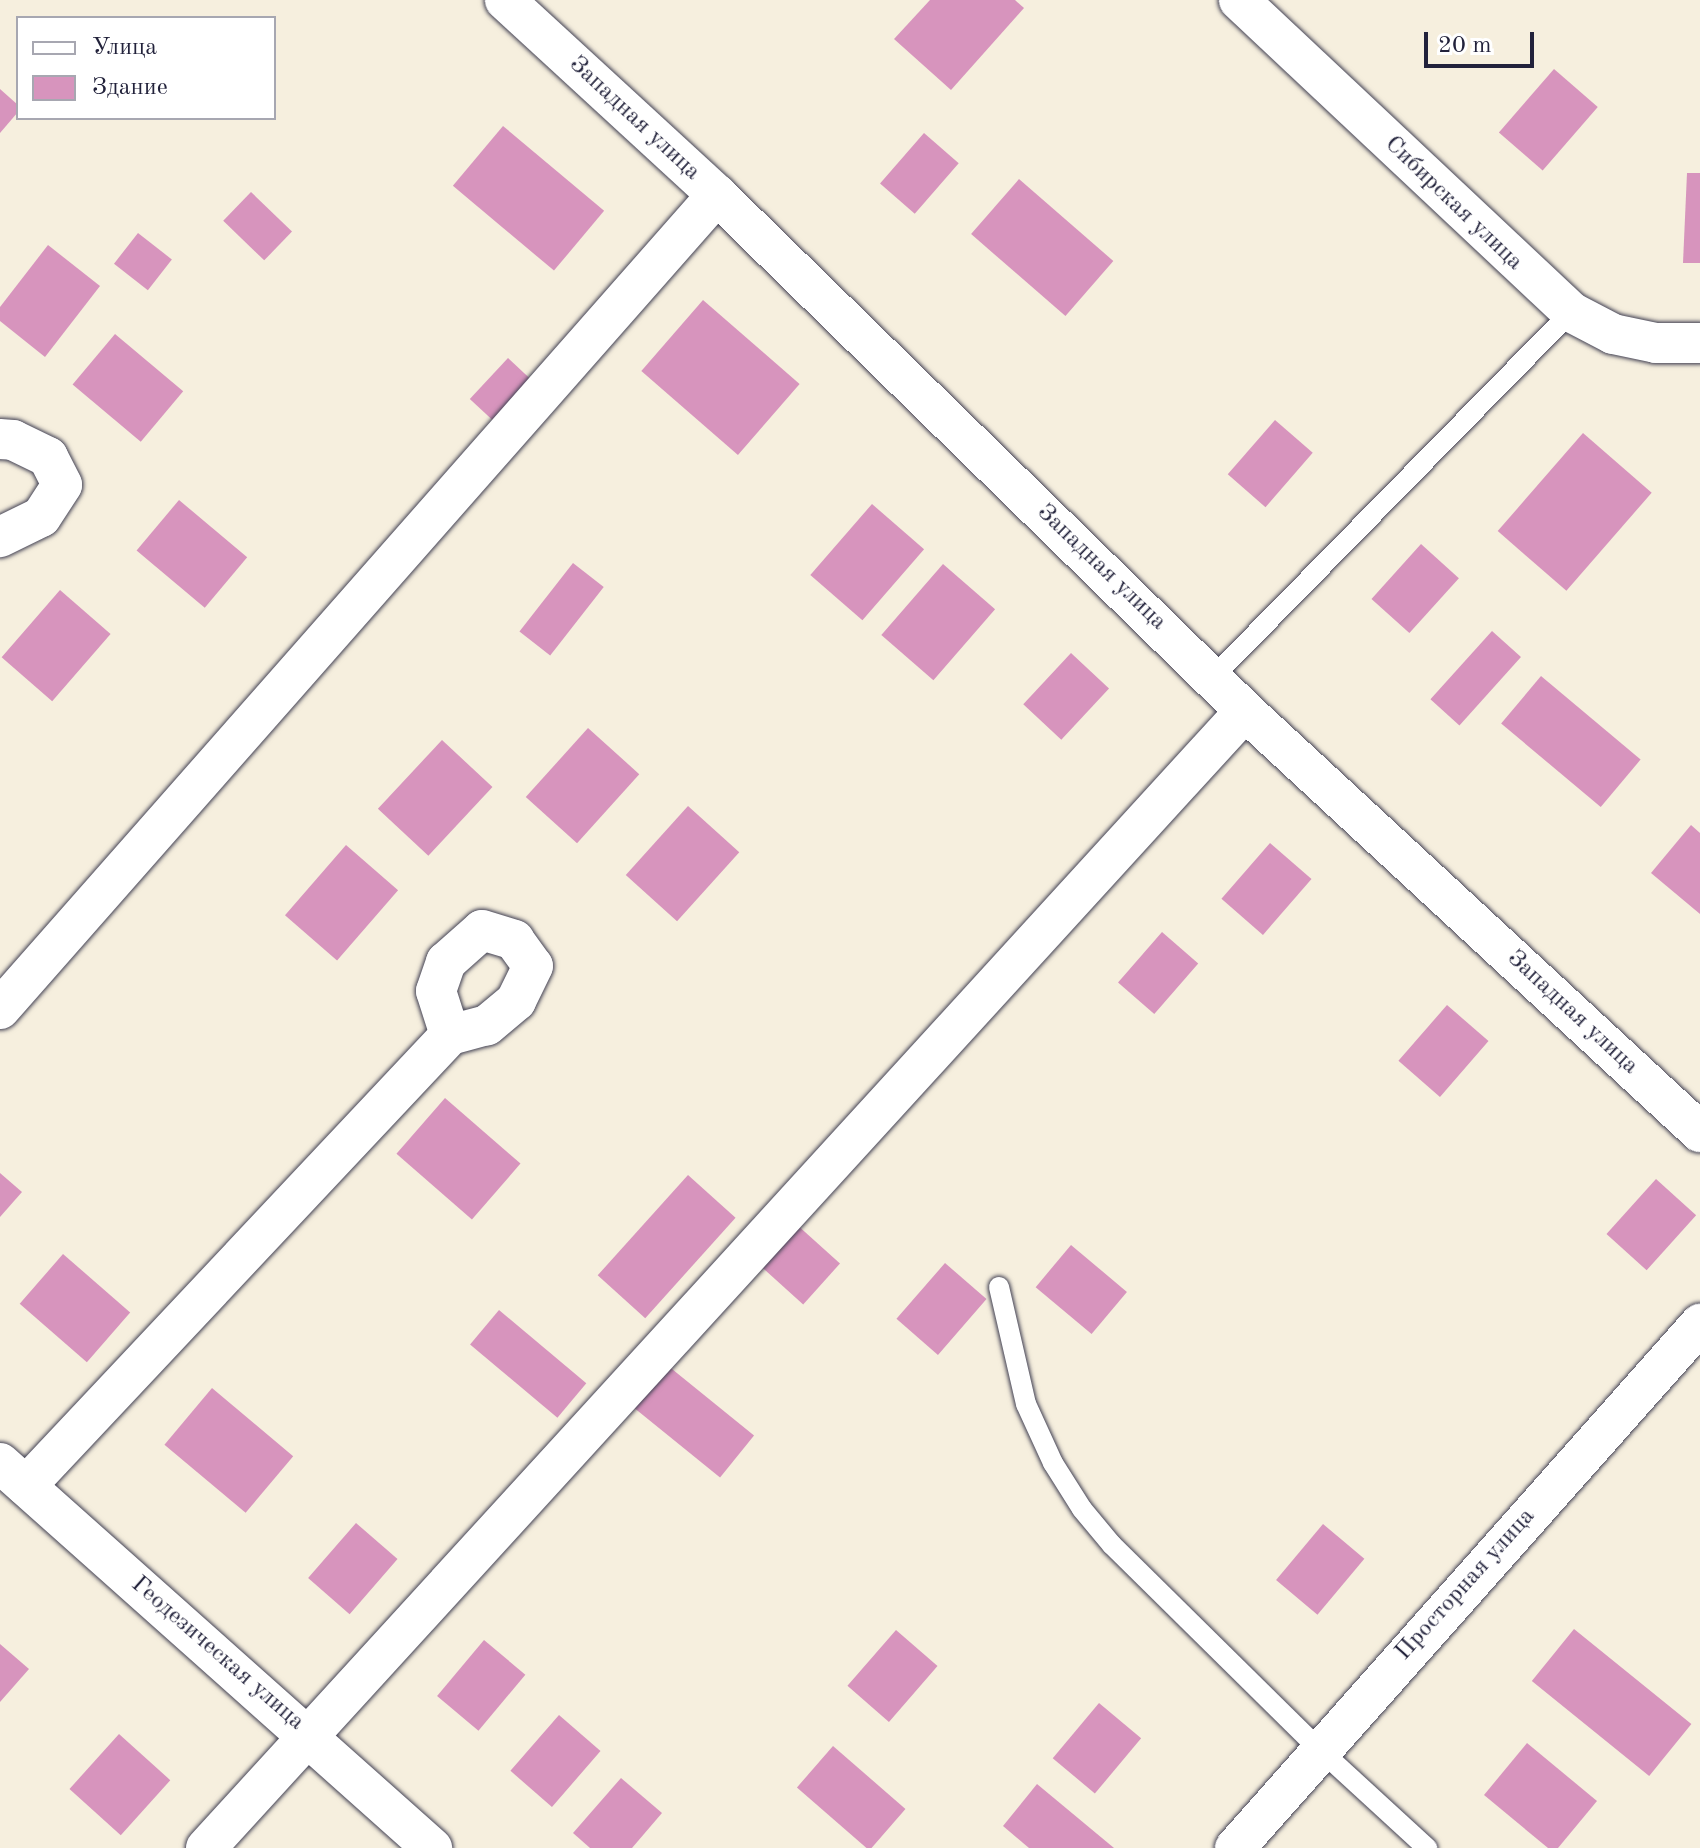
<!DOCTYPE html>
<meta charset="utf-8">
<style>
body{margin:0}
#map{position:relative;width:1700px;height:1848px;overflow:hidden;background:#f6efde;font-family:"Old Standard TT",serif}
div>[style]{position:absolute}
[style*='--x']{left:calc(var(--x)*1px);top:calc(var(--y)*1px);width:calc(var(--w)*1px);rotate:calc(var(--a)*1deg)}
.building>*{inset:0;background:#d794bd;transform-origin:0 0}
.roads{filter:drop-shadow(0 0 2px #424153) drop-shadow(0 0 2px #424153)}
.service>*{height:20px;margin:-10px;padding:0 10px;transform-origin:10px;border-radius:10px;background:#fff}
.minor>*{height:40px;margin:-20px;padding:0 20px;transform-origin:20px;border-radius:20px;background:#fff}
span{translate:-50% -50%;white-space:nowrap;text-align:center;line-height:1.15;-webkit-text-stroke:8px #fff;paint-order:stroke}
.street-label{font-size:24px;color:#22223b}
.legend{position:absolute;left:16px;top:16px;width:260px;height:104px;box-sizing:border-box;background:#fff;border:2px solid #a7a7b1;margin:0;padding:10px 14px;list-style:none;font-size:24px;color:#22223b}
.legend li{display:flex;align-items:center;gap:16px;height:40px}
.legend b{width:40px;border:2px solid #a7a7b1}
.scale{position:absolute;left:1424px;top:32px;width:110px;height:36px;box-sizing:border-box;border:4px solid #22223b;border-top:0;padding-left:10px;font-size:24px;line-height:28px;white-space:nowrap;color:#22223b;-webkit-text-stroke:6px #fff;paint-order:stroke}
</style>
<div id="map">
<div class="building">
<div style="clip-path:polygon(930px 0,1015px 0,1024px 8px,951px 90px,894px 39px)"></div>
<div style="left:1554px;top:69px;width:58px;height:84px;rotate:41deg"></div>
<div style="clip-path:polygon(0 89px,18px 105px,18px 112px,0 133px)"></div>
<div style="left:503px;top:126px;width:132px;height:78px;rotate:40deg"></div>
<div style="left:924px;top:133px;width:46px;height:67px;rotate:41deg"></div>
<div style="clip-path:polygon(1687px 173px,1700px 173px,1700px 263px,1683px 263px)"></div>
<div style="left:1019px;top:179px;width:125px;height:73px;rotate:41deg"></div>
<div style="left:251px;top:192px;width:57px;height:40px;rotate:44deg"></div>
<div style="left:138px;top:233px;width:43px;height:39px;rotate:38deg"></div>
<div style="clip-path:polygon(48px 245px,100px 286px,45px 357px,0 321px,0 307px)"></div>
<div style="left:703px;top:300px;width:128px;height:94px;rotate:41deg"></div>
<div style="left:115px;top:334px;width:89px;height:66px;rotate:40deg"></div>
<div style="left:508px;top:358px;width:38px;height:56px;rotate:43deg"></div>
<div style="left:1275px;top:420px;width:50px;height:72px;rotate:41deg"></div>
<div style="left:1583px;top:433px;width:91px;height:130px;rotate:41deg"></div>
<div style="left:179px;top:500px;width:89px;height:66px;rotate:40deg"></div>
<div style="left:872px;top:504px;width:69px;height:94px;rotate:41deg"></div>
<div style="left:1421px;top:544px;width:51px;height:74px;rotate:42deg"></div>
<div style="left:573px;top:563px;width:39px;height:87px;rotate:38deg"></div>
<div style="left:943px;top:564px;width:69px;height:94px;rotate:41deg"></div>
<div style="left:60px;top:590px;width:67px;height:89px;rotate:41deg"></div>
<div style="left:1492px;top:631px;width:39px;height:92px;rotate:42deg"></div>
<div style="left:1071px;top:653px;width:52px;height:70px;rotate:43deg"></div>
<div style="left:1541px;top:676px;width:130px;height:62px;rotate:40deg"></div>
<div style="left:588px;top:728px;width:69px;height:93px;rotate:42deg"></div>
<div style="left:442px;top:740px;width:69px;height:94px;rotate:43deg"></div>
<div style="left:688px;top:806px;width:69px;height:93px;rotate:42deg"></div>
<div style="clip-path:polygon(1691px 825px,1700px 833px,1700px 914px,1651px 873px)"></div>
<div style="left:1270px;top:843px;width:55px;height:74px;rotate:41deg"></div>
<div style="left:346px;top:845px;width:69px;height:93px;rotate:41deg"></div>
<div style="left:1162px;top:932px;width:48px;height:67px;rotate:41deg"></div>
<div style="left:1447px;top:1005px;width:55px;height:74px;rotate:41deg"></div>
<div style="left:445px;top:1098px;width:100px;height:74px;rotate:41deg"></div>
<div style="clip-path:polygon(0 1173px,22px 1192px,0 1217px)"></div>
<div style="left:688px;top:1175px;width:64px;height:135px;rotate:42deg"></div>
<div style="left:1656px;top:1179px;width:54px;height:74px;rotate:42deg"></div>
<div style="left:785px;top:1214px;width:74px;height:55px;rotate:42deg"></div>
<div style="left:1071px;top:1245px;width:73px;height:55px;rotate:40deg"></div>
<div style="left:63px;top:1254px;width:89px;height:66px;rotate:41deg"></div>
<div style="left:945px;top:1263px;width:55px;height:74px;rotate:41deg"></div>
<div style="left:499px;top:1310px;width:114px;height:45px;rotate:40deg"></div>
<div style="left:667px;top:1365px;width:112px;height:54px;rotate:39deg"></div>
<div style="left:212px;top:1388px;width:106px;height:74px;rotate:40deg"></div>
<div style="left:356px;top:1523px;width:55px;height:73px;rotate:41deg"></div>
<div style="left:1323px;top:1524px;width:54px;height:73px;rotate:40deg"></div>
<div style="left:1574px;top:1629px;width:151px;height:67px;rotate:39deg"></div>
<div style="left:896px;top:1630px;width:55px;height:74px;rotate:41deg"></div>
<div style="left:484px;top:1640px;width:54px;height:73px;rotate:40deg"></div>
<div style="clip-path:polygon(0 1644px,29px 1669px,0 1702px)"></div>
<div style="left:1099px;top:1703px;width:55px;height:72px;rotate:40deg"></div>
<div style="left:559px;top:1715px;width:55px;height:74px;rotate:41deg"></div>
<div style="left:119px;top:1734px;width:69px;height:74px;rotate:42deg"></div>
<div style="clip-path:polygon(1527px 1743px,1597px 1801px,1558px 1848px,1548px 1848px,1484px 1795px)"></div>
<div style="left:833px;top:1746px;width:96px;height:55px;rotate:41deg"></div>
<div style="clip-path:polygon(621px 1778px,662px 1813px,632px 1848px,590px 1848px,573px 1833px)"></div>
<div style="clip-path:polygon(1037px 1784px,1114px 1848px,1029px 1848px,1003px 1826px)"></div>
</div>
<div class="roads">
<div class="service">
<div style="--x:1213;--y:677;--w:511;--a:-45.55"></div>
<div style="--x:999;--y:1287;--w:120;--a:77"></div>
<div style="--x:1026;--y:1404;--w:65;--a:65.4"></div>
<div style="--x:1053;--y:1463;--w:54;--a:57.8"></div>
<div style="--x:1082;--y:1509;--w:47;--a:50.2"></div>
<div style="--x:1112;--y:1545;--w:291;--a:44.6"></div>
<div style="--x:1319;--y:1749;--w:147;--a:42.5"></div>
</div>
<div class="minor">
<div style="--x:505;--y:0;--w:288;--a:42.6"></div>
<div style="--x:717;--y:195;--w:738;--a:44.34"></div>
<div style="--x:1245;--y:711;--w:620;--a:42.78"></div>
<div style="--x:1239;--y:0;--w:456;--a:43.2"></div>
<div style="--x:1571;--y:312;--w:47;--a:27.6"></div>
<div style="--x:1613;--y:334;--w:44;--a:11.8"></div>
<div style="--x:1656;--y:343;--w:44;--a:0"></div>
<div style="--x:0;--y:439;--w:13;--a:4"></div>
<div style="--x:13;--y:440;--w:39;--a:26"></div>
<div style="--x:48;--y:457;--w:31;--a:63"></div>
<div style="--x:62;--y:485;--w:38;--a:123"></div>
<div style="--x:41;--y:517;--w:46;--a:154"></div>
<div style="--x:0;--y:1009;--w:1085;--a:-48.63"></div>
<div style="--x:0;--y:1463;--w:579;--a:41.71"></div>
<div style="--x:26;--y:1486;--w:619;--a:-46.77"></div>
<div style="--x:450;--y:1035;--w:46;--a:-107.7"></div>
<div style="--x:436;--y:991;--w:31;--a:-71"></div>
<div style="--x:446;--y:962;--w:48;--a:-41.6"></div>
<div style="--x:482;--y:930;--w:34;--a:17"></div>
<div style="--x:514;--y:940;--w:32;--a:54"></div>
<div style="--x:533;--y:966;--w:39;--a:116"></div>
<div style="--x:516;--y:1001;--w:38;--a:140"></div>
<div style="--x:487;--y:1025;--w:38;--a:165"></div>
<div style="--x:206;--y:1848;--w:1540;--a:-47.58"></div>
<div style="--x:1235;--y:1848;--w:701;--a:-48.41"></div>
</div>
</div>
<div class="street-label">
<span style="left:634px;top:119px;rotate:43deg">Западная улица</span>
<span style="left:1453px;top:204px;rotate:44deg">Сибирская улица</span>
<span style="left:1101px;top:568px;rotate:44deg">Западная улица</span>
<span style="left:1572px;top:1013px;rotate:43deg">Западная улица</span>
<span style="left:1466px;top:1585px;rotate:-48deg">Просторная улица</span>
<span style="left:217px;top:1654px;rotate:41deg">Геодезическая улица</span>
</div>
<ul class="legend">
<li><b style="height:10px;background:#fff"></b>Улица</li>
<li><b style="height:22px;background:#d794bd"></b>Здание</li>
</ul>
<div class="scale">20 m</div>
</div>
